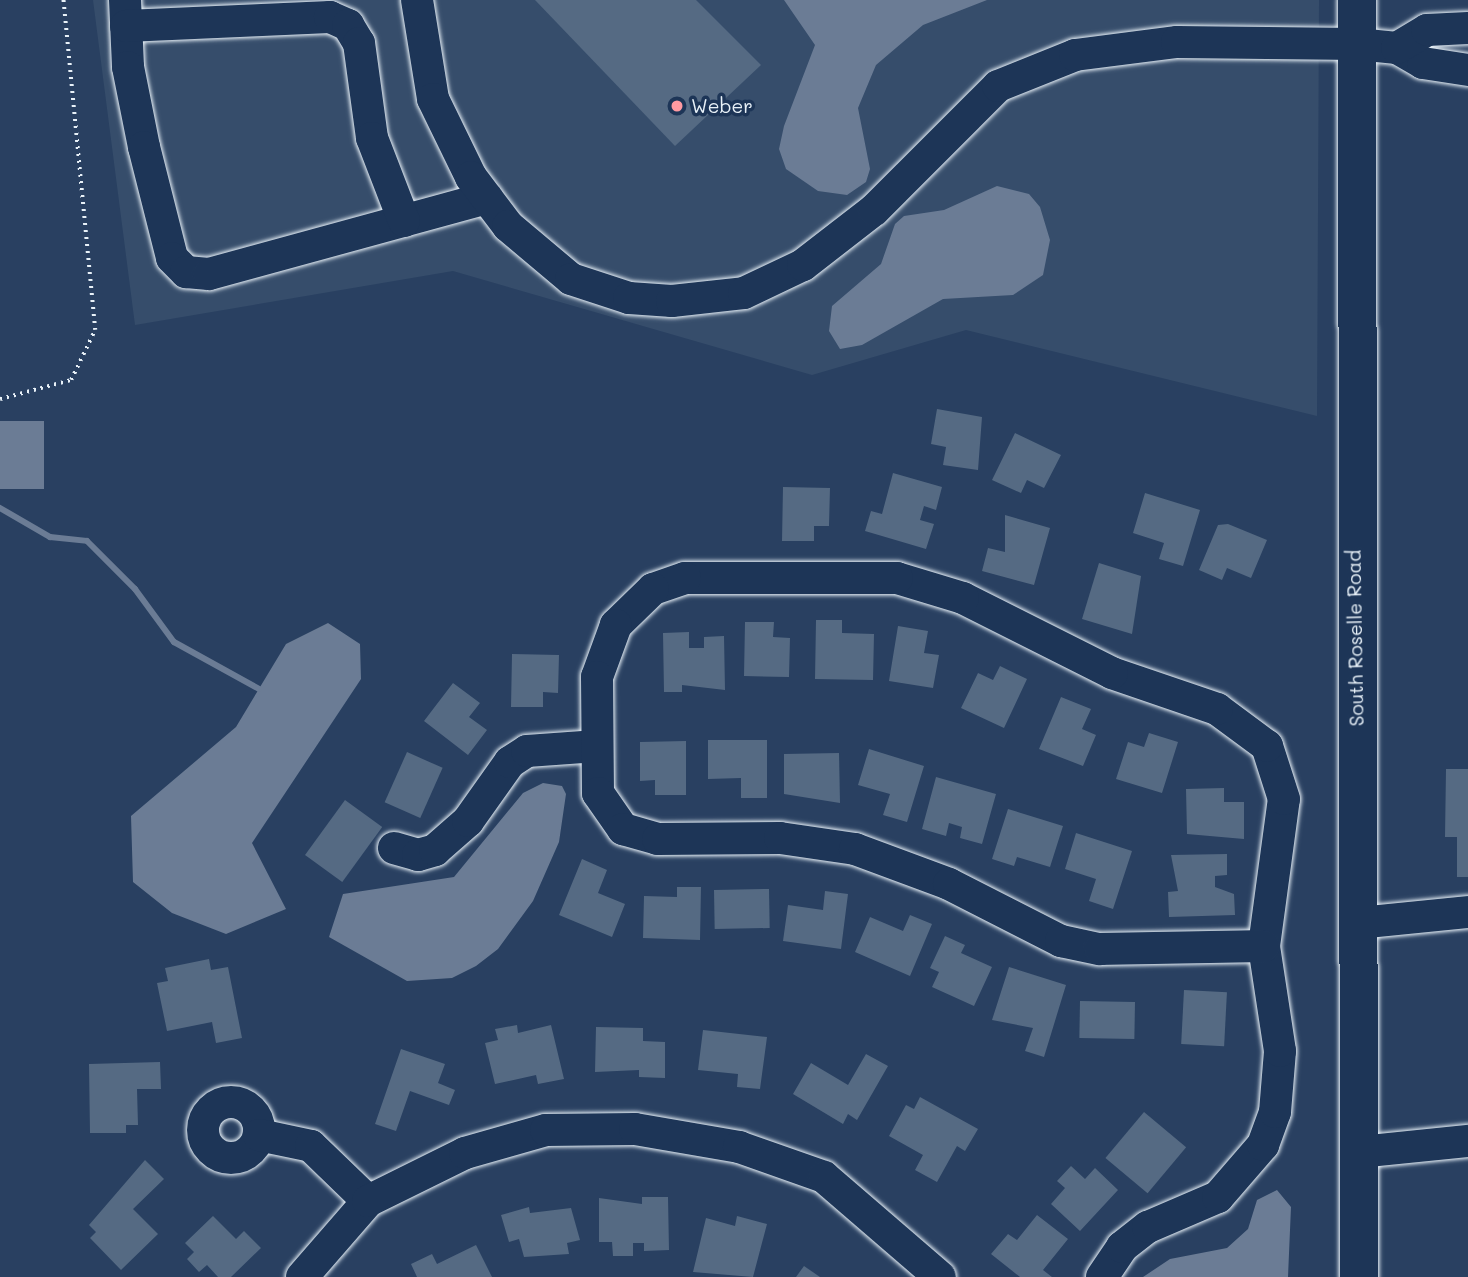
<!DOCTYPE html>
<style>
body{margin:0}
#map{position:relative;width:1468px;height:1277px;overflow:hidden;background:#294061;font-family:Mali,sans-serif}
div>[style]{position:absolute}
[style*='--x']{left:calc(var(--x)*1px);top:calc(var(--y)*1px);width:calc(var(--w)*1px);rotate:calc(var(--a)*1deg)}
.built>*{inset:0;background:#364d6b}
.water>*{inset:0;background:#6b7c95;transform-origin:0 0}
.stream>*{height:6px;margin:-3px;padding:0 3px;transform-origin:3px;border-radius:3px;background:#6b7c95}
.building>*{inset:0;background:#556a83;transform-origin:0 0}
.path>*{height:3.5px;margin-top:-1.75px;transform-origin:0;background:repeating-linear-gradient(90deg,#e8f1f8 0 2px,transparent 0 7px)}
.roads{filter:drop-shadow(0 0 2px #e8f1f8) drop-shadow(0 0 2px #e8f1f8)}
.minor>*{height:32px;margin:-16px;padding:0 16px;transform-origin:16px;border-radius:16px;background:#1d3557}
.minor>.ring{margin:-16px;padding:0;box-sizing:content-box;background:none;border:32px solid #1d3557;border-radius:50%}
.major>*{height:38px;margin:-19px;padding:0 19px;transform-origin:19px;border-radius:19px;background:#1d3557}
.dots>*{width:19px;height:19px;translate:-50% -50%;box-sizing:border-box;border:4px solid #1d3557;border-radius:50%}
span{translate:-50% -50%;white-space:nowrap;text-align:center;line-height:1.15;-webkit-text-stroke:7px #1d3557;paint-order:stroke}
.poi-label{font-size:19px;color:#e8f1f8}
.left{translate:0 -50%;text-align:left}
.street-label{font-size:19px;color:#e8f1f8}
</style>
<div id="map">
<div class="built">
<div style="clip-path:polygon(93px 0,1319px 0,1317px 416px,966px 330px,812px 375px,453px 271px,135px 325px)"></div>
</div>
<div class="water">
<div style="clip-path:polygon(784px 0,987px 0,923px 25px,876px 65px,858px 108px,870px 169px,866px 182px,847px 195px,818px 191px,786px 169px,779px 149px,784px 126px,815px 45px)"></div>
<div style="clip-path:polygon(997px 186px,1029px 194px,1040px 207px,1050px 240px,1043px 275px,1013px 295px,943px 299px,862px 345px,840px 349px,829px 331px,832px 306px,881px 264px,895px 224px,904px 216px,944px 210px)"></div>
<div style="left:0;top:421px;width:44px;height:68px"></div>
<div style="clip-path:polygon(328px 623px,360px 644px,361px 679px,252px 843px,286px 909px,226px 934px,172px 913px,133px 882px,131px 816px,236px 727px,286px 644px)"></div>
<div style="clip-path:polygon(543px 783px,562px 786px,566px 794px,559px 842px,533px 901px,498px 949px,476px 966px,452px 978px,407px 981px,329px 937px,343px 894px,454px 877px,523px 793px)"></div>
<div style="clip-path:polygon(1277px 1190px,1291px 1207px,1288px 1277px,1143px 1277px,1170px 1259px,1227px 1248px,1248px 1229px,1257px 1200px)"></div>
</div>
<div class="stream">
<div style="--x:0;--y:508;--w:58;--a:30.1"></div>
<div style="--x:50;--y:537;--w:37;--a:6"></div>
<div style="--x:87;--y:541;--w:68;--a:45"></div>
<div style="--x:135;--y:589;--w:66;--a:53.7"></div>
<div style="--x:174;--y:642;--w:97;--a:28.9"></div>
</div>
<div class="building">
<div style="clip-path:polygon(535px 0,696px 0,761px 65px,675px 146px)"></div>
<div style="clip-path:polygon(937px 409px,982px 417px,978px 470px,943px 465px,946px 447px,931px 444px)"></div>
<div style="clip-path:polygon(1015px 433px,1061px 455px,1044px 488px,1027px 480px,1021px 493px,992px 480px)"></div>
<div style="clip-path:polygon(893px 473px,942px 487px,936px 510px,924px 506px,920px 520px,934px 524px,926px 549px,865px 531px,871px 511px,882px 514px)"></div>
<div style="clip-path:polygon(783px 487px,830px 488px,829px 526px,814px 526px,814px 541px,782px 541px)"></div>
<div style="clip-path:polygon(1145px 493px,1200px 510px,1183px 566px,1159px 559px,1164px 543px,1133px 533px)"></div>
<div style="clip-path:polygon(1005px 515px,1050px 528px,1034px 585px,982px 571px,988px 548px,1005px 552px)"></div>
<div style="clip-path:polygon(1228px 524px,1267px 540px,1251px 578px,1227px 568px,1222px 580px,1199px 570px,1218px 525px)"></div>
<div style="clip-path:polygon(1099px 563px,1141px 576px,1132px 634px,1082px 619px)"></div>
<div style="clip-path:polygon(816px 620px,842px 620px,842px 633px,874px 634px,873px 680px,815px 679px)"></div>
<div style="clip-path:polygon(745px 622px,774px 622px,773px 637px,790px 638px,789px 677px,744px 676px)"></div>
<div style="clip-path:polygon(898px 626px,928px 631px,924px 653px,939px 655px,933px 688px,889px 681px)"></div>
<div style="clip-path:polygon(689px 632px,689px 648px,704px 648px,704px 637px,724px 636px,725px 690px,682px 685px,682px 692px,664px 692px,663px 633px)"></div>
<div style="clip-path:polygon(512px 654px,559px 655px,558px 693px,543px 692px,543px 707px,511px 707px)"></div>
<div style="clip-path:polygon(1000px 666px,1027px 679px,1004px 728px,961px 708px,978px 673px,993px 680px)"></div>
<div style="clip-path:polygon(453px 683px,480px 703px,469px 717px,487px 730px,468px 755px,424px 721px)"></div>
<div style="clip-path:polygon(1061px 697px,1091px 709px,1082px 729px,1096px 735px,1083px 766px,1039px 749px)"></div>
<div style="clip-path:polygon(1149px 733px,1178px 742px,1162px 793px,1116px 779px,1128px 742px,1144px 747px)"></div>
<div style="clip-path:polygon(708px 740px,767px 740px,767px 798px,741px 798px,741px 778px,708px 779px)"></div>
<div style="clip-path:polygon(686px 741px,686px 795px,655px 795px,655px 780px,640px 781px,640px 742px)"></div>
<div style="clip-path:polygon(869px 749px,924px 766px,907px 822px,883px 815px,890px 794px,858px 785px)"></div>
<div style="left:407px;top:752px;width:39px;height:55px;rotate:24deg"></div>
<div style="clip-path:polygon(839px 753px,840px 803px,784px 794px,784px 754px)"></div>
<div style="clip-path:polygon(1446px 769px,1468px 769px,1468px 877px,1457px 877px,1457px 837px,1445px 837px)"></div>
<div style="clip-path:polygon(936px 777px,996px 794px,982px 844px,960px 838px,962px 827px,949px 823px,946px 836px,922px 829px)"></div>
<div style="clip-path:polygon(1224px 788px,1224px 802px,1244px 802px,1244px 839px,1187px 834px,1186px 789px)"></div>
<div style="left:345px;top:800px;width:46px;height:68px;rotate:36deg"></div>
<div style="clip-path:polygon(1008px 809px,1063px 826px,1050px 867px,1017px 857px,1014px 866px,992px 859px)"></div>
<div style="clip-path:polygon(1076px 833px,1132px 851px,1113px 909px,1089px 901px,1096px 879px,1065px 869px)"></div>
<div style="clip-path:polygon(1227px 854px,1227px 875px,1215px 876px,1215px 887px,1234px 894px,1235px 915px,1169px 917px,1168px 892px,1178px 891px,1171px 855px)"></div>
<div style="clip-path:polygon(582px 859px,607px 870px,598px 893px,625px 904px,612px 937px,559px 915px)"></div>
<div style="clip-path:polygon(677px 887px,701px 887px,700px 940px,643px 938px,644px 896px,677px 897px)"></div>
<div style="left:769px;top:889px;width:39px;height:55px;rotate:89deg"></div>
<div style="clip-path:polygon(825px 891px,848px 894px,841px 949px,783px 941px,788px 905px,823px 910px)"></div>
<div style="clip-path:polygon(910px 915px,932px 924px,910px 976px,855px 952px,870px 917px,903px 931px)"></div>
<div style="clip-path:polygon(945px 936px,965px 945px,961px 953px,992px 967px,974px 1006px,932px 987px,939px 972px,930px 968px)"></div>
<div style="clip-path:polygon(209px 959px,211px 970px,228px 967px,242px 1038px,216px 1043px,212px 1022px,167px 1031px,157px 983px,168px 981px,165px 968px)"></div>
<div style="clip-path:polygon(1009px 967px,1066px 985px,1044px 1057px,1025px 1051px,1033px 1028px,992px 1020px)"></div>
<div style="left:1184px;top:990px;width:43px;height:54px;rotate:3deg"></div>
<div style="left:1080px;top:1001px;width:55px;height:37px;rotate:1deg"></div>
<div style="clip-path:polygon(517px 1025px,518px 1033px,551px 1025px,564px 1079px,538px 1084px,536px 1075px,495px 1084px,485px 1043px,498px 1040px,495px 1029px)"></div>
<div style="clip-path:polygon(596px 1027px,643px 1028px,643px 1041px,665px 1042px,665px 1078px,639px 1077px,639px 1070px,595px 1072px)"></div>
<div style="clip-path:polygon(703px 1030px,767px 1037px,760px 1089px,737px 1087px,738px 1074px,698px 1070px)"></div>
<div style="clip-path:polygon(401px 1049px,445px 1064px,438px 1083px,455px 1090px,449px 1105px,410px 1091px,396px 1131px,375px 1124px)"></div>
<div style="clip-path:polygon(866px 1054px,888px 1066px,857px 1120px,848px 1114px,843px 1124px,793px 1094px,811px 1063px,848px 1085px)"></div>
<div style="clip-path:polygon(160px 1062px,161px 1089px,137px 1089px,138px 1125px,126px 1125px,126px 1133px,90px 1133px,89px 1064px)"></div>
<div style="clip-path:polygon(920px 1097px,978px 1129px,965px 1151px,957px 1146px,937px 1182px,915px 1170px,923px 1155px,889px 1136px,906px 1105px,914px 1109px)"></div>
<div style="left:1144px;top:1112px;width:55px;height:60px;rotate:40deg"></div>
<div style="clip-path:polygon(145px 1160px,164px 1179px,133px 1209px,158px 1234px,121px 1270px,90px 1238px,96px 1232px,89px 1225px)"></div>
<div style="clip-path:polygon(1071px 1166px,1085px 1179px,1095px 1168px,1118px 1190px,1080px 1231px,1051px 1204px,1065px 1188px,1057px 1181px)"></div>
<div style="clip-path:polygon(642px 1197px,668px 1197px,669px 1250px,644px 1251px,644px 1243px,633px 1243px,633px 1256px,613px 1256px,612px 1242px,599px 1242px,599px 1198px,642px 1204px)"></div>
<div style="clip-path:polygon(529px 1207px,530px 1213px,571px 1208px,580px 1240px,567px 1243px,569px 1254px,524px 1257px,519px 1239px,509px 1242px,501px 1215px)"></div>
<div style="clip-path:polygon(1037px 1215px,1068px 1239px,1043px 1270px,1052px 1277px,1020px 1277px,991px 1254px,1008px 1234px,1017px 1240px)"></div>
<div style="clip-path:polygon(213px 1216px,236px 1239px,244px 1231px,261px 1248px,231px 1277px,218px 1277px,207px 1265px,199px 1272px,187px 1259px,194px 1252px,185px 1243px)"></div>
<div style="clip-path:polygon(737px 1216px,767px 1224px,753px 1277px,693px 1272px,706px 1218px,735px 1226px)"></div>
<div style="clip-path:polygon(476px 1245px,492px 1277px,417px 1277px,411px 1264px,432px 1254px,437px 1264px)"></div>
<div style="clip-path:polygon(804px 1266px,820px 1277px,796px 1277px)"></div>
</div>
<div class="path">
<div style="--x:0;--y:399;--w:73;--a:-15"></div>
<div style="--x:71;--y:380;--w:55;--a:-64.4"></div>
<div style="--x:95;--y:330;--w:332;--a:-95.5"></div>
</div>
<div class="roads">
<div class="minor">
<div style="--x:125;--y:0;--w:67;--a:87.4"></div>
<div style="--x:128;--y:67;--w:82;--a:78.7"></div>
<div style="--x:144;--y:147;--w:114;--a:75.8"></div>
<div style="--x:172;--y:258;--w:20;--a:45"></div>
<div style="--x:186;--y:272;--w:23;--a:5"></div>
<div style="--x:209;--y:274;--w:288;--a:-15.3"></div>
<div style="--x:417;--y:0;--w:100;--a:80.8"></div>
<div style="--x:433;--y:99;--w:87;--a:64"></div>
<div style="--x:471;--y:177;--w:61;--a:52.9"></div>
<div style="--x:508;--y:226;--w:82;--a:40.1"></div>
<div style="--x:571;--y:279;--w:61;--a:18.1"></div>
<div style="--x:629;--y:298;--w:43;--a:4"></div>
<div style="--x:672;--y:301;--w:72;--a:-6.3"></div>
<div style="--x:744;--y:293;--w:65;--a:-25.4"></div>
<div style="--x:803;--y:265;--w:90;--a:-37.8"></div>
<div style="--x:874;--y:210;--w:175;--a:-45"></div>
<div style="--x:998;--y:86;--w:83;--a:-21.9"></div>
<div style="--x:1075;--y:55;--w:103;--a:-7.3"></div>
<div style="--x:1177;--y:42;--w:180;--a:0.6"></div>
<div style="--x:1357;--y:44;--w:40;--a:5.7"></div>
<div style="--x:1397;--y:48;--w:30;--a:30"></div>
<div style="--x:1423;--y:63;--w:46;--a:8.8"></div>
<div style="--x:126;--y:26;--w:204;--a:-2.5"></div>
<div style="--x:330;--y:17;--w:20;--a:24"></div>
<div style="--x:348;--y:25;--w:21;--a:59"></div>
<div style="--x:359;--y:43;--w:96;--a:82.2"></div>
<div style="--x:372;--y:138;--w:89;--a:68.9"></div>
<div style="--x:1397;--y:48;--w:35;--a:-31"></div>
<div style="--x:1427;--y:30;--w:41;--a:-2.8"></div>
<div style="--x:394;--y:848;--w:25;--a:16"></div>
<div style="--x:418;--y:855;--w:18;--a:-16"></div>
<div style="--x:435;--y:850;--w:44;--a:-41.3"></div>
<div style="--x:468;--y:821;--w:72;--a:-54.6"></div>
<div style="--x:510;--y:762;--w:20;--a:-33"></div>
<div style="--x:527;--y:751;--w:70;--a:-4.1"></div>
<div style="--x:1358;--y:923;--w:111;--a:-5.7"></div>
<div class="ring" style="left:203px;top:1102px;width:24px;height:24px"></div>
<div style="--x:259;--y:1135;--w:53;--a:11.9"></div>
<div style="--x:311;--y:1146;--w:79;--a:44"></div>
<div style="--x:1359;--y:1152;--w:110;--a:-5.8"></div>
<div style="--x:302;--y:1277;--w:101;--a:-49"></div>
<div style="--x:368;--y:1201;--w:108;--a:-26.3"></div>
<div style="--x:465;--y:1153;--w:84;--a:-15.9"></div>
<div style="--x:546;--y:1130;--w:89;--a:-0.6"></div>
<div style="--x:635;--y:1129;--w:106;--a:9.8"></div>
<div style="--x:739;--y:1147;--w:90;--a:19.4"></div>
<div style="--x:824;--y:1177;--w:153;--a:40.8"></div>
<div style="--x:1102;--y:1277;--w:36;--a:-56"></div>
<div style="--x:1122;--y:1247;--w:33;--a:-38"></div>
<div style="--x:1148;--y:1227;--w:76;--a:-23.2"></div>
<div style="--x:1218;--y:1197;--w:69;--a:-49.1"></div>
<div style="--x:1263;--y:1145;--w:35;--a:-70"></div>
<div style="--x:1275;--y:1112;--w:61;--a:-85.3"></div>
<div style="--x:1280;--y:1051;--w:106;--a:-98.7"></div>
<div style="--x:1264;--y:946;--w:148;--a:-82.3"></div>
<div style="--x:1284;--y:799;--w:56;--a:-107.8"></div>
<div style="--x:1267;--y:746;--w:62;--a:-143.5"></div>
<div style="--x:1217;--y:709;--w:111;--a:-161.1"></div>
<div style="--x:1112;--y:673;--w:167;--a:-153.3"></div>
<div style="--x:963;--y:598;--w:69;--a:-163.1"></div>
<div style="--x:897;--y:578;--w:212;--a:180"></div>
<div style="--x:685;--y:578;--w:34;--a:161"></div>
<div style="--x:653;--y:589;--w:52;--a:135.8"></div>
<div style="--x:616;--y:625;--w:55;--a:110.1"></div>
<div style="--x:597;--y:677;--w:116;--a:89.5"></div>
<div style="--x:598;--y:793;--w:44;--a:55.2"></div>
<div style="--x:623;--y:829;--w:36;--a:16"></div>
<div style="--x:658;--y:839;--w:122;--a:-0.5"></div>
<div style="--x:780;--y:838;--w:76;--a:8.3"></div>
<div style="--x:855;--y:849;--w:100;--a:20.4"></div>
<div style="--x:949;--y:884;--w:126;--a:27"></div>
<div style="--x:1061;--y:941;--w:40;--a:12"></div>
<div style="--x:1100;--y:949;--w:164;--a:-1"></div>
</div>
<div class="major">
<div style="--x:1357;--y:0;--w:1277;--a:89.91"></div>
</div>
</div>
<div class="dots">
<div style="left:677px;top:106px;background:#ff9aa2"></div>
</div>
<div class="poi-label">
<span class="left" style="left:691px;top:106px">Weber</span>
</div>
<div class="street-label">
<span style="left:1355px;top:638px;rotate:-91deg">South Roselle Road</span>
</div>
</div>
